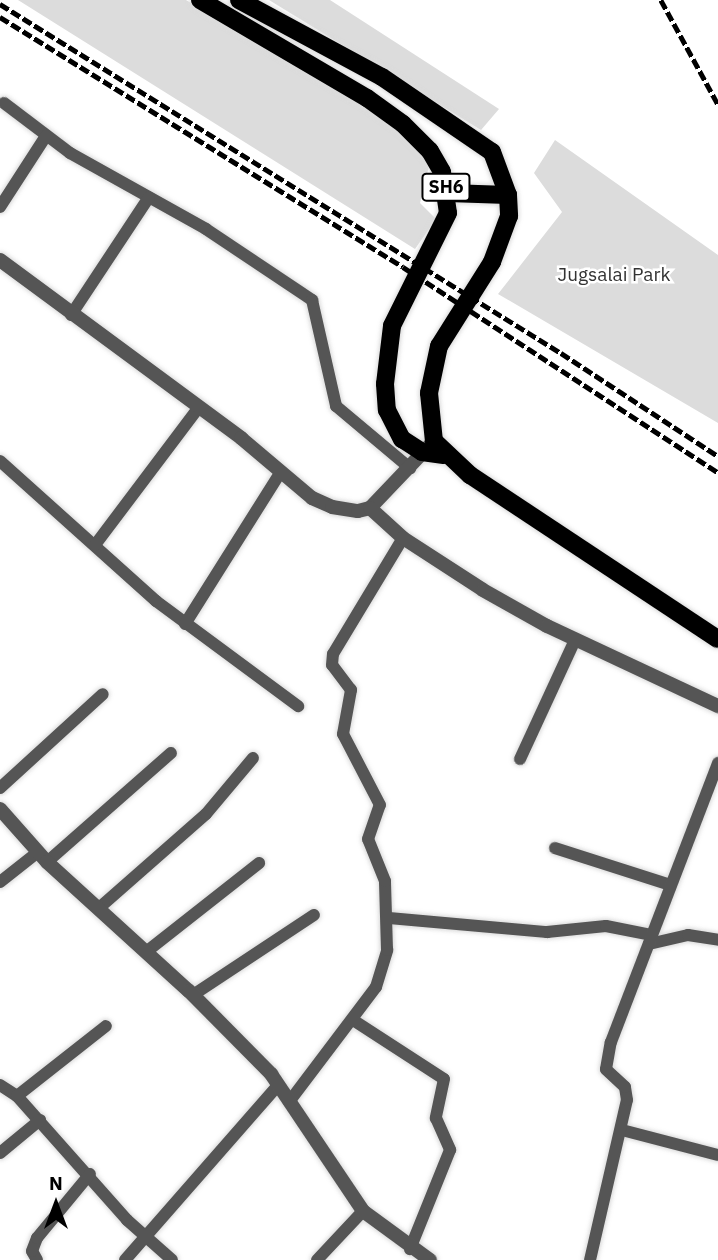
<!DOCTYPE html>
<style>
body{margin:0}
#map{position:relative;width:718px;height:1260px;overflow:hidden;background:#fff;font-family:"IBM Plex Sans",sans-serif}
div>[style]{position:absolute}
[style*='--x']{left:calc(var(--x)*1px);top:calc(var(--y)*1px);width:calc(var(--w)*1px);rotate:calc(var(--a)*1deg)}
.green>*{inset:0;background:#dcdcdc}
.roads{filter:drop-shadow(0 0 2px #dbdbdb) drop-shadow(0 0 2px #dbdbdb)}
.minor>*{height:12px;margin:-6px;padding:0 6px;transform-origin:6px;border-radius:6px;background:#555}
.tertiary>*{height:14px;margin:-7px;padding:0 7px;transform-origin:7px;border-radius:7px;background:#555}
.primary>*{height:18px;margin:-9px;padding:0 9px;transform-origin:9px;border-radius:9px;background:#000}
.rail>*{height:4.5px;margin-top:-2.25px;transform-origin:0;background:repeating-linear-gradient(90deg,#000 0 10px,transparent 0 13.5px)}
span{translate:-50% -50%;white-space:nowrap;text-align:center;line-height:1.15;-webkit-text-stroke:5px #fff;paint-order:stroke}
.shield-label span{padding:2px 5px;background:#fff;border:2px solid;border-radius:5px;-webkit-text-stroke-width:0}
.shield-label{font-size:18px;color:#000;font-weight:700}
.park-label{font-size:19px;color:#333}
.north{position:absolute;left:21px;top:1169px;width:70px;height:70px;-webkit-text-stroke:5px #fff;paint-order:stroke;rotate:0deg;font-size:19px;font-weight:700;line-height:28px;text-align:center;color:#000}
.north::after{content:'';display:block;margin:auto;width:24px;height:32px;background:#000;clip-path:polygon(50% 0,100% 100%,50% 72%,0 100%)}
</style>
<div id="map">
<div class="green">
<div style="clip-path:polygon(18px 0,186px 0,377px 113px,431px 158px,420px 203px,436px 219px,415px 249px)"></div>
<div style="clip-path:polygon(269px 0,330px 0,499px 109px,481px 130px)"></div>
<div style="clip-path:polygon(555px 140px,718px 255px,718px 423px,498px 294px,562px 212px,534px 173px)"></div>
</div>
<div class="roads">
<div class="minor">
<div style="--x:4;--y:103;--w:83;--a:37.1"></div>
<div style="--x:70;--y:153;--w:156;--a:29.2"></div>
<div style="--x:206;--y:229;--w:128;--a:33.8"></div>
<div style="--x:312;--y:300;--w:109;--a:77.2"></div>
<div style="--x:336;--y:406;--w:97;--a:40"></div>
<div style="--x:0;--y:207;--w:85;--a:-57.1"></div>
<div style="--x:71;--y:315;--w:141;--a:-56.5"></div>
<div style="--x:0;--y:461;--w:210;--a:41.9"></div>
<div style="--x:156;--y:601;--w:177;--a:36.5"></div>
<div style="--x:95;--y:545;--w:173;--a:-53"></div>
<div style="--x:185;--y:624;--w:178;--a:-57.8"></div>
<div style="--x:520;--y:759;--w:131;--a:-65.2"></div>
<div style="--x:0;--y:788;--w:139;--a:-42.4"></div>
<div style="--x:555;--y:848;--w:121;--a:17.8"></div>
<div style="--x:47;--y:862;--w:165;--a:-41.3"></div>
<div style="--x:0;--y:882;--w:48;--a:-38.3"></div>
<div style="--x:99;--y:908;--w:142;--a:-41.3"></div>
<div style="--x:206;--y:814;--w:73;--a:-50"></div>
<div style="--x:389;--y:918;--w:159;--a:5.1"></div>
<div style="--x:547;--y:932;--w:59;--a:-5.8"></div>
<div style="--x:606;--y:926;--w:47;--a:11.1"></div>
<div style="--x:649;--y:944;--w:40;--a:-13"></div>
<div style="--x:688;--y:935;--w:30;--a:9"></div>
<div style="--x:146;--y:952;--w:144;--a:-38.2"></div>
<div style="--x:193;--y:995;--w:145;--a:-33.5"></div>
<div style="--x:353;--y:1020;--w:108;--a:33"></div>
<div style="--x:444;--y:1079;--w:40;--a:102"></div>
<div style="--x:436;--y:1118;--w:35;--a:66"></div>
<div style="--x:450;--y:1150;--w:107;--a:112"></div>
<div style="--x:0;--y:1085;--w:20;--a:33"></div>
<div style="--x:17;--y:1096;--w:166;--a:48.4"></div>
<div style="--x:127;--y:1220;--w:60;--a:41.6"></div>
<div style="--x:17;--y:1096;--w:113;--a:-38.2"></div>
<div style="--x:289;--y:1102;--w:144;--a:-52.9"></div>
<div style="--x:376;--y:987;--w:39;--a:-73"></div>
<div style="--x:387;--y:950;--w:69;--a:-91.7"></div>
<div style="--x:385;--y:881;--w:45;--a:-112"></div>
<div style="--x:368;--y:839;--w:36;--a:-71"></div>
<div style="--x:380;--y:805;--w:80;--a:-117.5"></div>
<div style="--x:343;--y:734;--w:45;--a:-79.7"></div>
<div style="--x:351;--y:690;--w:31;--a:-127"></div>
<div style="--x:332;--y:665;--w:11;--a:-85"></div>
<div style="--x:333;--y:654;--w:135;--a:-58.9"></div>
<div style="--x:622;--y:1130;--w:99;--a:14.6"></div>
<div style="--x:0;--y:1153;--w:52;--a:-39.5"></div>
<div style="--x:37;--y:1260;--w:10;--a:-119"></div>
<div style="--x:32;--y:1251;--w:14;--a:-69"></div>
<div style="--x:37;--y:1238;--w:83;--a:-50.4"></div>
<div style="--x:125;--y:1260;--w:232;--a:-48.8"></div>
<div style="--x:317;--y:1260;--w:67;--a:-46.8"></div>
<div style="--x:590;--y:1260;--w:164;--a:-77"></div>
<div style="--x:627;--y:1100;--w:13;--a:-99"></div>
<div style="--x:625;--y:1087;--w:26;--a:-137"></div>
<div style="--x:606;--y:1069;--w:27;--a:-80"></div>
<div style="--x:611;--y:1042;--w:299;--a:-69"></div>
</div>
<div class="tertiary">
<div style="--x:0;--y:260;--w:300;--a:36.4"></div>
<div style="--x:241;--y:438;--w:93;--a:40.2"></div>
<div style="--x:312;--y:498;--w:22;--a:24"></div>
<div style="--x:332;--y:507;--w:26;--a:9"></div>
<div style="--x:358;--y:511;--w:12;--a:-14"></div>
<div style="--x:370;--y:508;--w:87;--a:-46.4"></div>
<div style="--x:370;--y:508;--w:45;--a:42.3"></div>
<div style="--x:403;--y:538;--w:95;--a:33"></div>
<div style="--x:483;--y:590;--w:73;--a:29.4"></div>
<div style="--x:547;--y:626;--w:189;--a:25.1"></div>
<div style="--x:0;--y:809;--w:71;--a:48.4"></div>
<div style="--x:47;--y:862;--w:192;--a:42.3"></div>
<div style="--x:189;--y:991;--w:117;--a:45.3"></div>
<div style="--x:271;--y:1074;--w:165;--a:56.1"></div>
<div style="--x:363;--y:1211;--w:83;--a:36.2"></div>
</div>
<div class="primary">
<div style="--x:200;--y:0;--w:194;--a:30.4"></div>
<div style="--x:367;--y:98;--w:44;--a:35.8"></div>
<div style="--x:403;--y:124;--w:38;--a:45"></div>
<div style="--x:430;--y:151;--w:24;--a:60"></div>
<div style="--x:442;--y:172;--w:41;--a:81.7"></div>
<div style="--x:448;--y:213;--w:126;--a:116.4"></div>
<div style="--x:392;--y:326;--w:58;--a:96.9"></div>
<div style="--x:385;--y:384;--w:26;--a:86"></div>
<div style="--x:387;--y:410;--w:33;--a:63"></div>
<div style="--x:402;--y:439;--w:24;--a:33"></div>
<div style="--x:422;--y:452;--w:22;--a:8"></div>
<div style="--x:239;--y:0;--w:162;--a:28.3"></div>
<div style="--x:382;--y:77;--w:133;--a:34.3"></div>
<div style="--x:492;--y:152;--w:46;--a:69.6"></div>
<div style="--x:508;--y:195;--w:21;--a:87"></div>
<div style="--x:509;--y:216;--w:49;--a:110.3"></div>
<div style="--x:492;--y:262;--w:99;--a:122.2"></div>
<div style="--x:439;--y:346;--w:48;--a:102"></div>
<div style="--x:429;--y:393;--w:48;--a:84.1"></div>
<div style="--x:434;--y:441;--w:50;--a:43.4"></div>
<div style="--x:470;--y:475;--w:297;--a:33.5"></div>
<div style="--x:448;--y:193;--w:60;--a:1.9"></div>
</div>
</div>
<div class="rail">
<div style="--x:661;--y:0;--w:119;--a:61.3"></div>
<div style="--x:0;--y:4;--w:661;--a:31.89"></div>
<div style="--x:561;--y:353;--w:188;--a:33.3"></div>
<div style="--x:0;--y:17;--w:474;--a:31.8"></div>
<div style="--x:403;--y:267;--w:376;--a:33.1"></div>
</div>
<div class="shield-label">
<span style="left:446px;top:187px">SH6</span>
</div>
<div class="park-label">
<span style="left:614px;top:275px">Jugsalai Park</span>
</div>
<div class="north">N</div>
</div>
